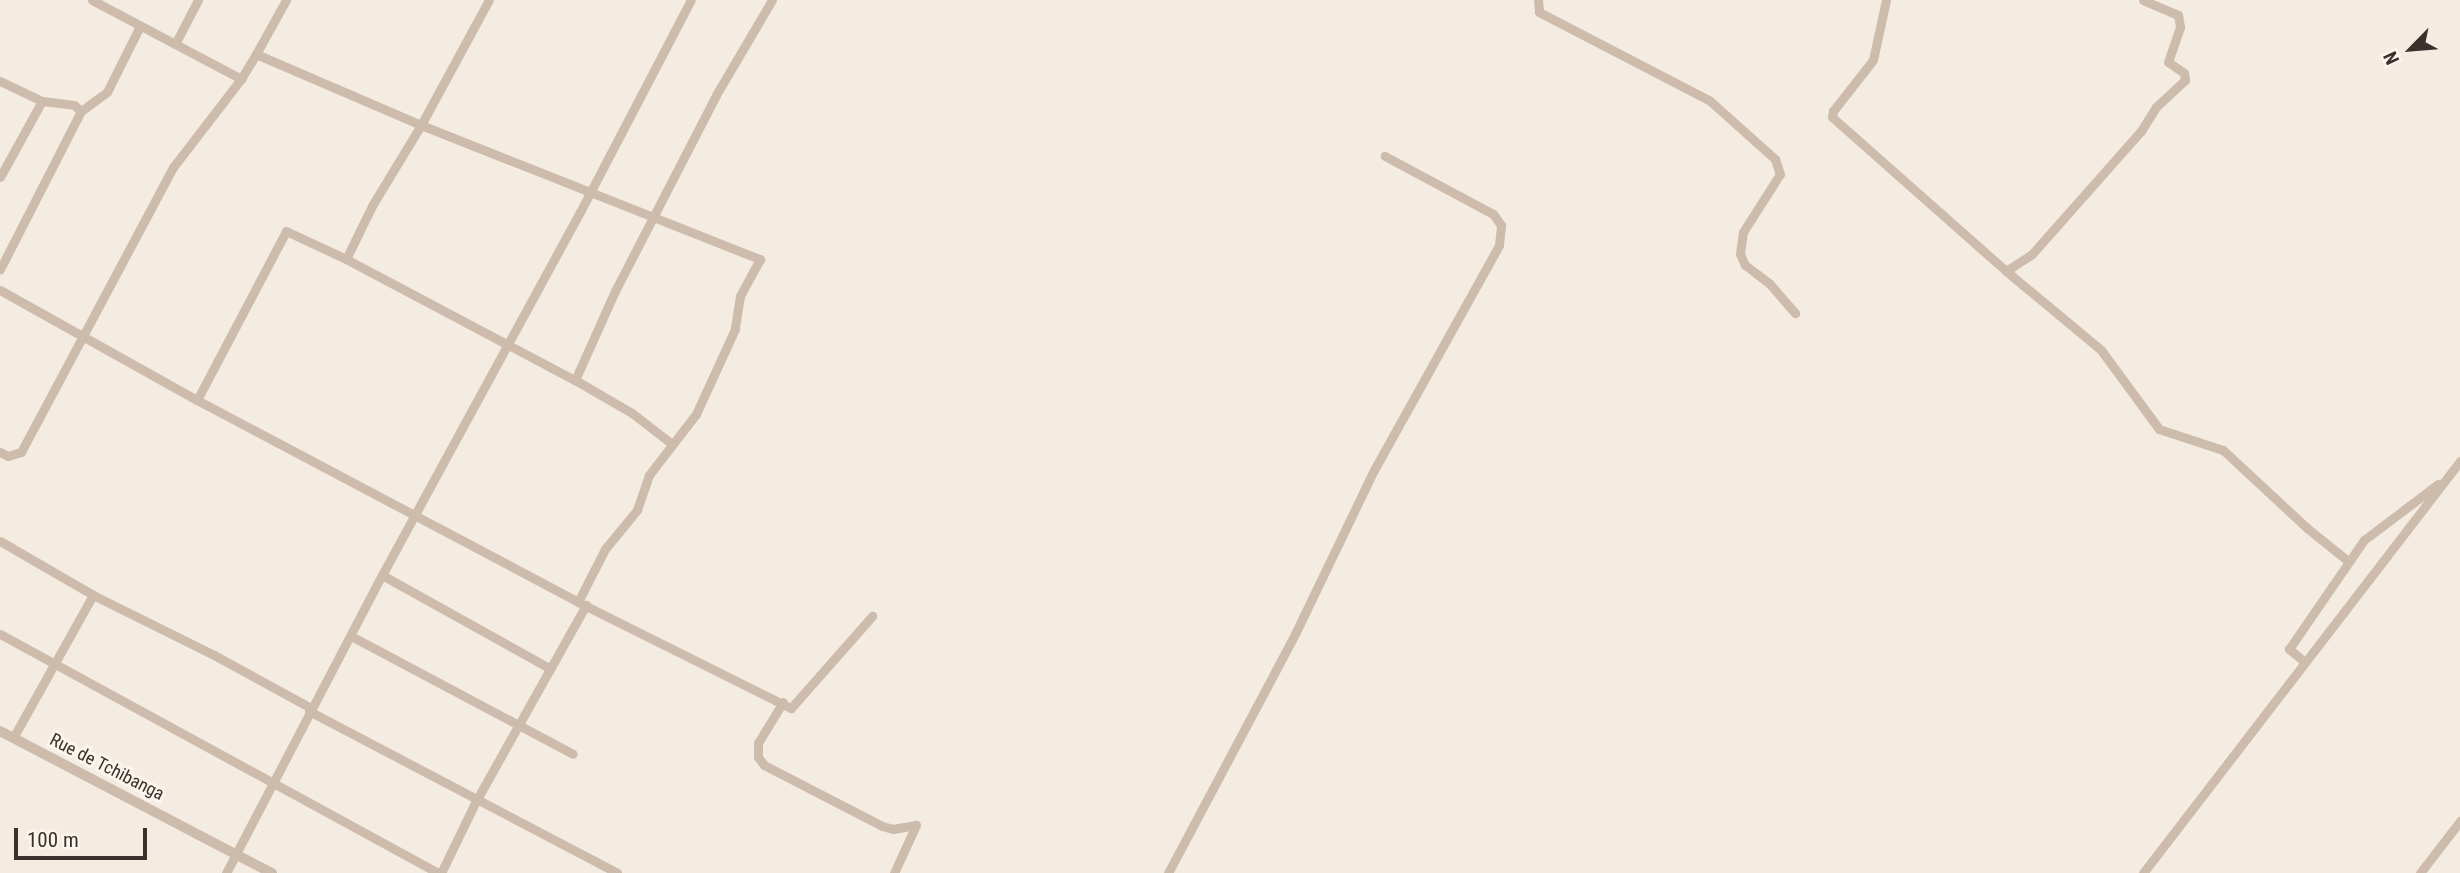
<!DOCTYPE html>
<style>
body{margin:0}
#map{position:relative;width:2460px;height:873px;overflow:hidden;background:#f4ebe1;font-family:"Roboto Condensed",sans-serif}
div>[style]{position:absolute}
[style*='--x']{left:calc(var(--x)*1px);top:calc(var(--y)*1px);width:calc(var(--w)*1px);rotate:calc(var(--a)*1deg)}
.minor>*{height:9px;margin:-4.5px;padding:0 4.5px;transform-origin:4.5px;border-radius:4.5px;background:#cdbbac}
.tertiary>*{height:10px;margin:-5px;padding:0 5px;transform-origin:5px;border-radius:5px;background:#cdbbac}
span{translate:-50% -50%;white-space:nowrap;text-align:center;line-height:1.15;-webkit-text-stroke:6px #fbf5ee;paint-order:stroke}
.street-label{font-size:18px;color:#3b302b}
.north{position:absolute;left:2376px;top:14px;width:70px;height:70px;-webkit-text-stroke:5px #fbf5ee;paint-order:stroke;rotate:245deg;font-size:19px;font-weight:700;line-height:28px;text-align:center;color:#3b302b}
.north::after{content:'';display:block;margin:auto;width:24px;height:32px;background:#3b302b;clip-path:polygon(50% 0,100% 100%,50% 72%,0 100%)}
.scale{position:absolute;left:14px;top:828px;width:133px;height:32px;box-sizing:border-box;border:4px solid #3b302b;border-top:0;padding-left:9px;font-size:21px;line-height:24px;white-space:nowrap;color:#3b302b;-webkit-text-stroke:5px #fbf5ee;paint-order:stroke}
</style>
<div id="map">
<div class="minor">
<div style="--x:92;--y:0;--w:169;--a:27.9"></div>
<div style="--x:241;--y:79;--w:29;--a:-59"></div>
<div style="--x:256;--y:54;--w:180;--a:23.3"></div>
<div style="--x:421;--y:125;--w:365;--a:21.6"></div>
<div style="--x:760;--y:259;--w:42;--a:118.4"></div>
<div style="--x:740;--y:296;--w:33;--a:99"></div>
<div style="--x:735;--y:329;--w:94;--a:114.6"></div>
<div style="--x:696;--y:414;--w:77;--a:127.6"></div>
<div style="--x:649;--y:475;--w:37;--a:109"></div>
<div style="--x:637;--y:510;--w:50;--a:129.4"></div>
<div style="--x:605;--y:549;--w:59;--a:117"></div>
<div style="--x:1538;--y:0;--w:12;--a:85"></div>
<div style="--x:1539;--y:12;--w:191;--a:27.4"></div>
<div style="--x:1709;--y:100;--w:89;--a:41.8"></div>
<div style="--x:1775;--y:159;--w:16;--a:72"></div>
<div style="--x:1780;--y:174;--w:69;--a:122.5"></div>
<div style="--x:1743;--y:232;--w:22;--a:98"></div>
<div style="--x:1740;--y:254;--w:12;--a:66"></div>
<div style="--x:1745;--y:265;--w:30;--a:37"></div>
<div style="--x:1769;--y:283;--w:40;--a:49"></div>
<div style="--x:1886;--y:0;--w:61;--a:102.2"></div>
<div style="--x:1873;--y:60;--w:65;--a:128.1"></div>
<div style="--x:1833;--y:111;--w:6;--a:99"></div>
<div style="--x:1832;--y:117;--w:232;--a:41.5"></div>
<div style="--x:2006;--y:271;--w:124;--a:39.7"></div>
<div style="--x:2101;--y:350;--w:98;--a:53.7"></div>
<div style="--x:2159;--y:429;--w:67;--a:18.2"></div>
<div style="--x:2223;--y:450;--w:115;--a:42.9"></div>
<div style="--x:2307;--y:528;--w:53;--a:38.8"></div>
<div style="--x:175;--y:44;--w:50;--a:-62.4"></div>
<div style="--x:256;--y:54;--w:62;--a:-60.9"></div>
<div style="--x:0;--y:81;--w:47;--a:25.5"></div>
<div style="--x:42;--y:101;--w:32;--a:7"></div>
<div style="--x:74;--y:105;--w:9;--a:41"></div>
<div style="--x:81;--y:111;--w:178;--a:117.1"></div>
<div style="--x:81;--y:111;--w:32;--a:-36"></div>
<div style="--x:107;--y:92;--w:74;--a:-63.4"></div>
<div style="--x:0;--y:177;--w:87;--a:-61.1"></div>
<div style="--x:346;--y:259;--w:61;--a:-63.9"></div>
<div style="--x:373;--y:204;--w:92;--a:-58.7"></div>
<div style="--x:421;--y:125;--w:142;--a:-61.5"></div>
<div style="--x:2006;--y:271;--w:31;--a:-33"></div>
<div style="--x:2032;--y:254;--w:164;--a:-48.5"></div>
<div style="--x:2141;--y:131;--w:28;--a:-58"></div>
<div style="--x:2156;--y:107;--w:40;--a:-43"></div>
<div style="--x:2185;--y:80;--w:7;--a:-98"></div>
<div style="--x:2184;--y:73;--w:19;--a:-145"></div>
<div style="--x:2168;--y:62;--w:37;--a:-71"></div>
<div style="--x:2180;--y:27;--w:12;--a:-99"></div>
<div style="--x:2178;--y:15;--w:38;--a:-157"></div>
<div style="--x:0;--y:290;--w:226;--a:29.2"></div>
<div style="--x:197;--y:400;--w:431;--a:27.9"></div>
<div style="--x:578;--y:602;--w:238;--a:26.5"></div>
<div style="--x:791;--y:708;--w:123;--a:-48.6"></div>
<div style="--x:575;--y:380;--w:98;--a:-65.8"></div>
<div style="--x:615;--y:291;--w:220;--a:-62.7"></div>
<div style="--x:716;--y:95;--w:110;--a:-59.5"></div>
<div style="--x:197;--y:400;--w:191;--a:-62.2"></div>
<div style="--x:286;--y:231;--w:66;--a:25"></div>
<div style="--x:346;--y:259;--w:259;--a:27.9"></div>
<div style="--x:575;--y:380;--w:66;--a:30.1"></div>
<div style="--x:632;--y:413;--w:51;--a:37.8"></div>
<div style="--x:0;--y:452;--w:9;--a:27"></div>
<div style="--x:8;--y:456;--w:14;--a:-17"></div>
<div style="--x:21;--y:452;--w:324;--a:-61.9"></div>
<div style="--x:174;--y:166;--w:110;--a:-52.4"></div>
<div style="--x:0;--y:541;--w:108;--a:30.1"></div>
<div style="--x:93;--y:595;--w:135;--a:26.4"></div>
<div style="--x:214;--y:655;--w:111;--a:28.7"></div>
<div style="--x:382;--y:575;--w:191;--a:29.1"></div>
<div style="--x:0;--y:634;--w:499;--a:28.6"></div>
<div style="--x:351;--y:636;--w:251;--a:28"></div>
<div style="--x:2305;--y:662;--w:21;--a:-141"></div>
<div style="--x:2289;--y:649;--w:132;--a:-55.5"></div>
<div style="--x:2364;--y:540;--w:93;--a:-37.1"></div>
<div style="--x:783;--y:702;--w:48;--a:121.4"></div>
<div style="--x:758;--y:743;--w:14;--a:90"></div>
<div style="--x:758;--y:757;--w:10;--a:53"></div>
<div style="--x:764;--y:765;--w:133;--a:27.3"></div>
<div style="--x:882;--y:826;--w:11;--a:15"></div>
<div style="--x:893;--y:829;--w:23;--a:-10"></div>
<div style="--x:309;--y:711;--w:348;--a:27.7"></div>
<div style="--x:13;--y:738;--w:164;--a:-60.8"></div>
<div style="--x:226;--y:873;--w:336;--a:-62.4"></div>
<div style="--x:382;--y:575;--w:413;--a:-61.4"></div>
<div style="--x:580;--y:212;--w:239;--a:-62.4"></div>
<div style="--x:441;--y:873;--w:80;--a:-64.1"></div>
<div style="--x:476;--y:801;--w:225;--a:-60.7"></div>
<div style="--x:894;--y:873;--w:53;--a:-65.4"></div>
<div style="--x:1168;--y:873;--w:271;--a:-62"></div>
<div style="--x:1295;--y:634;--w:182;--a:-64.3"></div>
<div style="--x:1374;--y:470;--w:257;--a:-60.9"></div>
<div style="--x:1499;--y:245;--w:20;--a:-84"></div>
<div style="--x:1501;--y:225;--w:14;--a:-126"></div>
<div style="--x:1493;--y:214;--w:123;--a:-151.8"></div>
<div style="--x:2143;--y:873;--w:520;--a:-52.42"></div>
<div style="--x:2420;--y:873;--w:66;--a:-52.4"></div>
</div>
<div class="tertiary">
<div style="--x:0;--y:731;--w:307;--a:27.6"></div>
</div>
<div class="street-label">
<span style="left:107px;top:767px;rotate:27deg">Rue de Tchibanga</span>
</div>
<div class="north">N</div>
<div class="scale">100 m</div>
</div>
